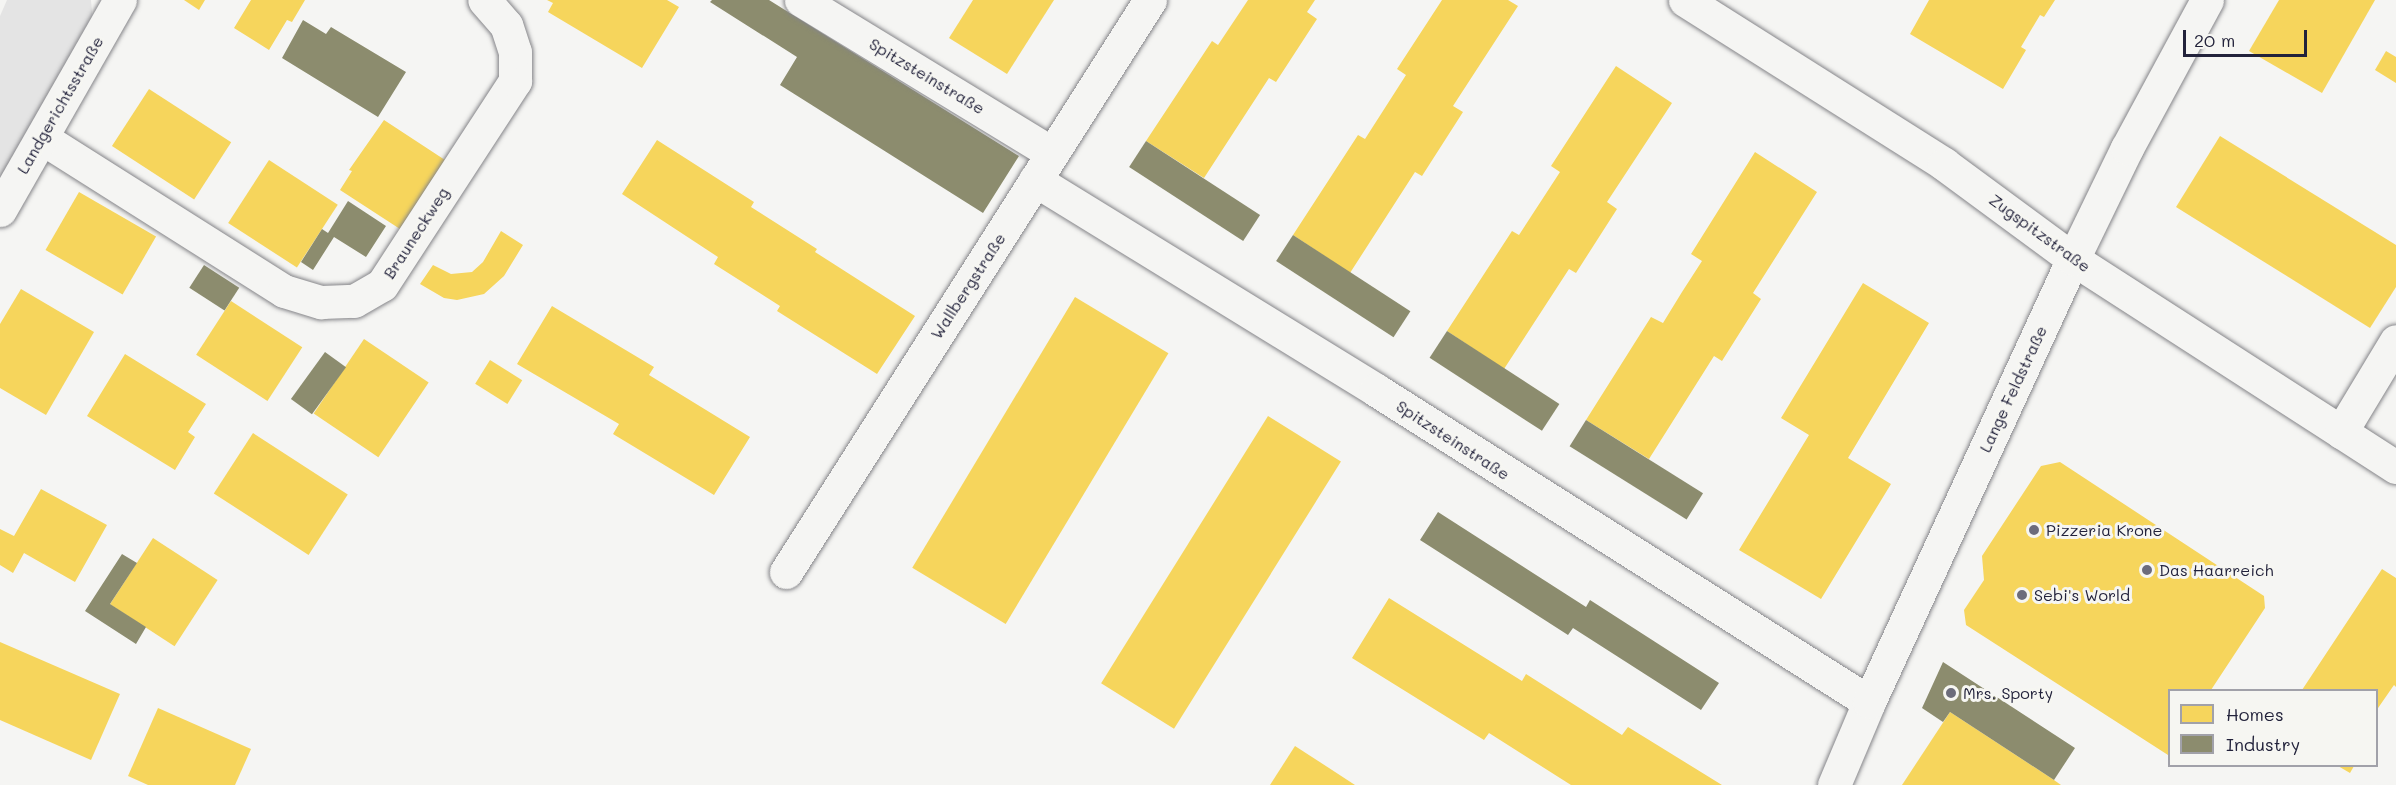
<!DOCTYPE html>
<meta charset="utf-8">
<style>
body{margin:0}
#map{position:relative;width:2396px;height:785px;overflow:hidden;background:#f5f5f3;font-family:Mali,sans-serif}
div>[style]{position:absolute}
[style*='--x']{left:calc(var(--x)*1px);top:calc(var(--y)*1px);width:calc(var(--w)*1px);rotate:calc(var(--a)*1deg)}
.green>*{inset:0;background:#e4e4e4}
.homes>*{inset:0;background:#f6d55c;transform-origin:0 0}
.industry>*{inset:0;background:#8c8c6e;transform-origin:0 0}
.roads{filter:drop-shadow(0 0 2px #858589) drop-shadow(0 0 2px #858589)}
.minor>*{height:33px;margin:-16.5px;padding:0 16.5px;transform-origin:16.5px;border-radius:16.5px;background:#f5f5f3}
.dots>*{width:16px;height:16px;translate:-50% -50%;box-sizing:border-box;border:3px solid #f6f6f2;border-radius:50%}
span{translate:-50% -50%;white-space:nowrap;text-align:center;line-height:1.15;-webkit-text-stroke:6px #f6f6f2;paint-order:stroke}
.street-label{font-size:16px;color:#22223b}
.poi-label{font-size:16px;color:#22223b}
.left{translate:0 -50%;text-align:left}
.legend{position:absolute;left:2168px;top:689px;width:210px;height:78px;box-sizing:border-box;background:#f6f6f2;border:2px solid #a1a1a9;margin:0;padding:8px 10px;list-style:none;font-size:18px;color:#22223b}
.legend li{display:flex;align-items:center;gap:12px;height:30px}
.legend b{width:30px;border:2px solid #a1a1a9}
.scale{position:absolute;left:2183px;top:30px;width:124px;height:27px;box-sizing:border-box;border:3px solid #22223b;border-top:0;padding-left:8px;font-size:18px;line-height:21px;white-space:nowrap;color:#22223b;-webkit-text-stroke:4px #f6f6f2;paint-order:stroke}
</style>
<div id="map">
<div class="green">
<div style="clip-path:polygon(7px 0,91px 0,93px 23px,0 178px,0 16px)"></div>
</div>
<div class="homes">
<div style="clip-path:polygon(184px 0,205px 0,199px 10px)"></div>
<div style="clip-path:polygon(251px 0,305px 0,292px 22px,287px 20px,269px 50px,234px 28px)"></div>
<div style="clip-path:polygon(547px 0,667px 0,679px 7px,642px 68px,548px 12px,553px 3px)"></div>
<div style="clip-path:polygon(973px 0,1054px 0,1007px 74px,949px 38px)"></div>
<div style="clip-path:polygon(1248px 0,1315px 0,1307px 12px,1317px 19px,1276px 82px,1269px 78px,1204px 178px,1146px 141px,1212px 41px,1218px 45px)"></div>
<div style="clip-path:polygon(1442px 0,1508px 0,1518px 6px,1453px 106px,1463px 112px,1422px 176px,1415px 172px,1350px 273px,1293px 235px,1358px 135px,1365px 139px,1406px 75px,1397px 69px)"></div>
<div style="clip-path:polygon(1929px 0,2055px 0,2044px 17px,2040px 15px,2021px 47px,2026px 50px,2003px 89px,1910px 34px)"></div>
<div style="clip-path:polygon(2279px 0,2375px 0,2322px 93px,2249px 51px)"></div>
<div style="clip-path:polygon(2386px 51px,2396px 57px,2396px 83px,2375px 70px)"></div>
<div style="clip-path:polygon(1616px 66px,1672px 103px,1607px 202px,1617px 209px,1576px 273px,1569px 269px,1504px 369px,1447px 331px,1512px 231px,1519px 235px,1560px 172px,1551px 166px)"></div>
<div style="left:149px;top:89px;width:98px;height:68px;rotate:33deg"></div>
<div style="clip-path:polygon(384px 120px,445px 160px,400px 229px,340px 190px,352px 171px,349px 170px)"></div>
<div style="clip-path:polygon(2220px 136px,2396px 245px,2396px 287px,2370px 328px,2176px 207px)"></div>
<div style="clip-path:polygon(657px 140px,754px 202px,751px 207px,817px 249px,815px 252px,915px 316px,877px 374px,777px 311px,780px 306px,714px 264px,718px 257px,622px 194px)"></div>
<div style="clip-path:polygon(1755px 152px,1817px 192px,1753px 293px,1761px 299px,1722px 361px,1714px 356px,1649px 459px,1586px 420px,1651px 317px,1663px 323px,1682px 292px,1702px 261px,1691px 254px)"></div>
<div style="left:269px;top:160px;width:82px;height:75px;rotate:33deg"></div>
<div style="left:79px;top:192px;width:89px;height:67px;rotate:30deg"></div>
<div style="clip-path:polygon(501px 231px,523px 245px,504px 276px,484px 294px,457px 300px,444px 298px,420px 284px,433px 265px,451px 274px,472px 272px,483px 262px)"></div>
<div style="clip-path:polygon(1863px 283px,1929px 323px,1848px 458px,1891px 484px,1821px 599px,1739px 550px,1809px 435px,1781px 418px)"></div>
<div style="clip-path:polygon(21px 289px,94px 332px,46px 415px,0 388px,0 324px)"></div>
<div style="left:1075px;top:297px;width:109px;height:316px;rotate:31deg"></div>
<div style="left:231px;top:301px;width:85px;height:64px;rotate:33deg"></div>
<div style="clip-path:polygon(552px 306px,654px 367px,649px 375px,750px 437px,714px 495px,613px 434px,619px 424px,517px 364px)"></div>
<div style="left:364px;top:339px;width:78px;height:90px;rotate:34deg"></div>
<div style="clip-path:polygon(125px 354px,206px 404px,188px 432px,195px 437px,175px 470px,87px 416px)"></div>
<div style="left:490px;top:360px;width:38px;height:28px;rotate:32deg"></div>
<div style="left:1268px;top:416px;width:86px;height:315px;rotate:32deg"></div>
<div style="left:253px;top:433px;width:113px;height:72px;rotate:33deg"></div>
<div style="clip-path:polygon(2060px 462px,2264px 596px,2265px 608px,2211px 690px,2169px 690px,2168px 755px,1966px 625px,1964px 610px,1984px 580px,1982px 556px,2041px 466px)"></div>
<div style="clip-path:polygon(41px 489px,107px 525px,75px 582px,24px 553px,13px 573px,0 565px,0 529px,14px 536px)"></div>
<div style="left:153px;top:538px;width:77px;height:79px;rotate:33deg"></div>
<div style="clip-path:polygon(2382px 569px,2396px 578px,2396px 687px,2394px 685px,2376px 711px,2376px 690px,2302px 690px)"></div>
<div style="clip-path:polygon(1389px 598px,1522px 681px,1526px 674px,1622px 735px,1628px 727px,1722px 785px,1571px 785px,1489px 733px,1484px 740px,1352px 658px)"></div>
<div style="clip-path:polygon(0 642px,120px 694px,91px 760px,0 720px)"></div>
<div style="clip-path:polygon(158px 708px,251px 749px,235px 785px,148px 785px,128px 776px)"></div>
<div style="clip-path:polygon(1950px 712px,2054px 780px,2061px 785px,1902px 785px)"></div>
<div style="clip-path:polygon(1295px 746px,1329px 768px,1355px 785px,1270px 785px)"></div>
<div style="clip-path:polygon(2338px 766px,2354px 766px,2350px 773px)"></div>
</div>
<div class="industry">
<div style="clip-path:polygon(712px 0,769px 0,1019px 156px,983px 213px,780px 85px,797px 57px,710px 2px)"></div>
<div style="clip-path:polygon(303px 20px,326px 34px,331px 27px,406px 72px,378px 117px,282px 58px)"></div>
<div style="left:1146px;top:141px;width:136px;height:31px;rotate:33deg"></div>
<div style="clip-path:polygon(348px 201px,386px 226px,366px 257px,334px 237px,313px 270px,301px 262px,322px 229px,328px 233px)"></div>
<div style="left:1293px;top:235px;width:140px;height:31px;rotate:33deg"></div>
<div style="left:204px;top:265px;width:42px;height:27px;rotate:33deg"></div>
<div style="left:1447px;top:331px;width:134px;height:32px;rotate:33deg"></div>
<div style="left:325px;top:352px;width:26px;height:58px;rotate:36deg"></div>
<div style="left:1586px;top:420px;width:138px;height:31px;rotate:32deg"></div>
<div style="clip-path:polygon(1438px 512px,1586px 607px,1590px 600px,1719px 683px,1701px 710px,1573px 628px,1568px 635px,1420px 540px)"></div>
<div style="clip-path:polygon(122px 554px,137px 563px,110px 604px,146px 627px,136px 644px,85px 611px)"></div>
<div style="clip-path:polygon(1943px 662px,2075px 748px,2054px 780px,1950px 712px,1943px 722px,1922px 708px)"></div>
</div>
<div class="roads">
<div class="minor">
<div style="--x:801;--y:0;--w:294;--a:31.4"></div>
<div style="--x:1685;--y:0;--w:307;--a:32.3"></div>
<div style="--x:1944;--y:164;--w:160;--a:36.4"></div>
<div style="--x:2073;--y:259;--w:384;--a:32.8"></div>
<div style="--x:42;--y:138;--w:286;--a:32.3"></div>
<div style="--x:284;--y:291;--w:39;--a:17"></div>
<div style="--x:321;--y:302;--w:33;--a:-2"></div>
<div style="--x:354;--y:301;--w:32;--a:-30"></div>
<div style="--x:382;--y:285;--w:244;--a:-56.9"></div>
<div style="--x:515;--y:81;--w:29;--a:-90"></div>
<div style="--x:515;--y:52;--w:28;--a:-108"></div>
<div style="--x:506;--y:25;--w:33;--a:-131"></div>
<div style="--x:1035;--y:180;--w:400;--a:31.6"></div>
<div style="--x:1376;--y:390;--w:583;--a:32.33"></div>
<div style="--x:0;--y:210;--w:242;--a:-60.3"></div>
<div style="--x:2341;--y:432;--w:106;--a:-58.9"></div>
<div style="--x:786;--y:572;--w:678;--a:-57.53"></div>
<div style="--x:1834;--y:785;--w:90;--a:-67.1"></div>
<div style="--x:1869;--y:702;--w:488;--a:-65.3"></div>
<div style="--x:2073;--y:259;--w:123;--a:-64.1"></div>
<div style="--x:2127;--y:148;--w:168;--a:-61.6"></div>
</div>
</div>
<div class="dots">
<div style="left:2034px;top:530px;background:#6c6c7b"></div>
<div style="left:2147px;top:570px;background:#6c6c7b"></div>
<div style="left:2022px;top:595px;background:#6c6c7b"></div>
<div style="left:1951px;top:693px;background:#6c6c7b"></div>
</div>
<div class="street-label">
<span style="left:927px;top:76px;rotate:31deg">Spitzsteinstraße</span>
<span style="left:60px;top:105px;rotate:-60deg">Landgerichtsstraße</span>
<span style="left:416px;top:233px;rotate:-57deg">Brauneckweg</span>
<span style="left:2040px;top:233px;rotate:36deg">Zugspitzstraße</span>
<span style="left:968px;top:286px;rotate:-57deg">Wallbergstraße</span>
<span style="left:2013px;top:389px;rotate:-65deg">Lange Feldstraße</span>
<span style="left:1453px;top:440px;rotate:33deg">Spitzsteinstraße</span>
</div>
<div class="poi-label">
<span class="left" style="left:2046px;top:530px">Pizzeria Krone</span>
<span class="left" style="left:2159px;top:570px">Das Haarreich</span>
<span class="left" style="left:2034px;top:595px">Sebi's World</span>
<span class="left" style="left:1963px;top:693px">Mrs. Sporty</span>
</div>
<ul class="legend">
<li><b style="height:16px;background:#f6d55c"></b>Homes</li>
<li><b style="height:16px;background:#8c8c6e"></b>Industry</li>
</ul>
<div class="scale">20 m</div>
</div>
